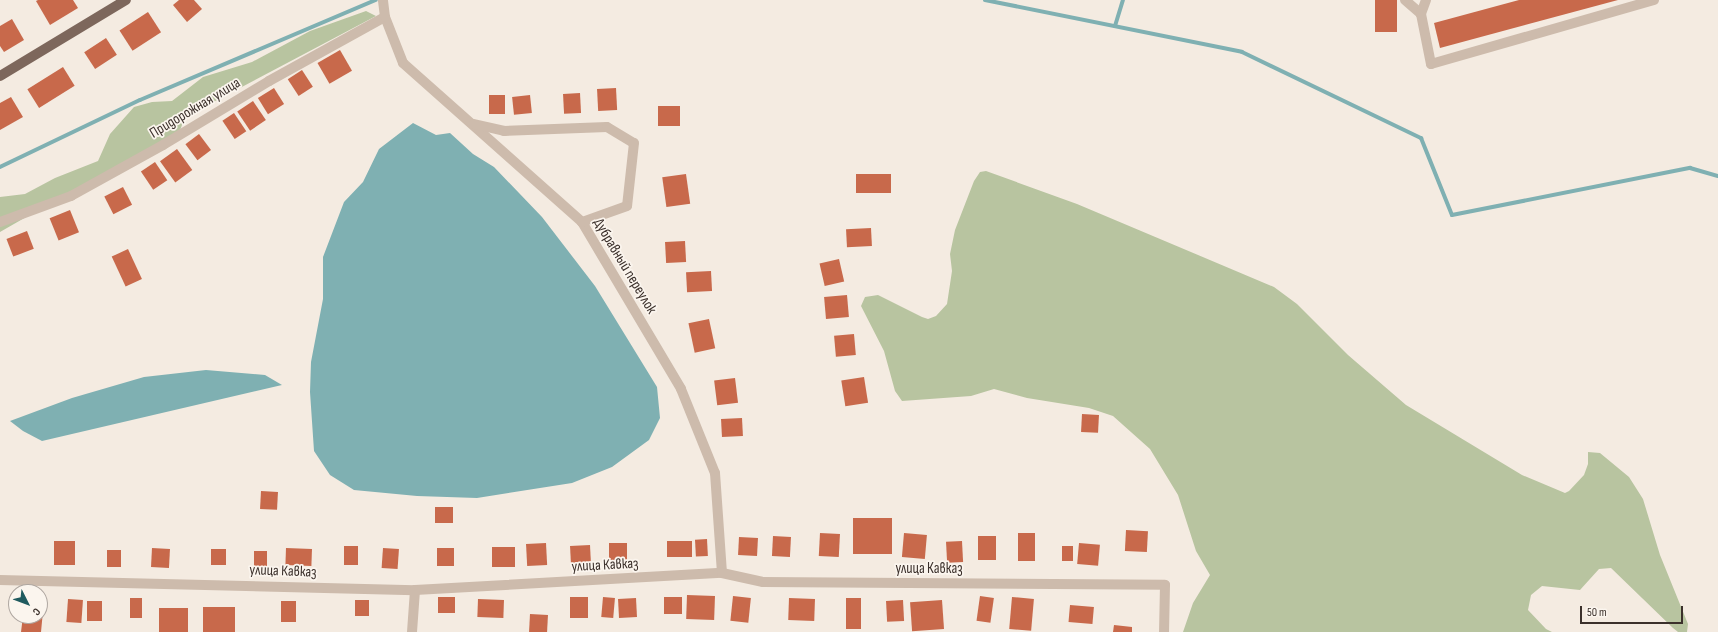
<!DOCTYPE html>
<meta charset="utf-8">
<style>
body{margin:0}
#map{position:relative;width:1718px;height:632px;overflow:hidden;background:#f4ebe1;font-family:"Sofia Sans Condensed",sans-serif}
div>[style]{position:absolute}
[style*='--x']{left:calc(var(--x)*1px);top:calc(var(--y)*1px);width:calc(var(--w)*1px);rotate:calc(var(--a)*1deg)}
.green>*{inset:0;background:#b8c4a0}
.water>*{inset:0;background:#7fb0b2}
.stream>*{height:4px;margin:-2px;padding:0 2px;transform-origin:2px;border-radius:2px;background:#7fb0b2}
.building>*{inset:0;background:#c8694b;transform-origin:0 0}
.minor>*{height:10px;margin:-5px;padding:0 5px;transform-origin:5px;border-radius:5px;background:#cdbbac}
.major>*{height:10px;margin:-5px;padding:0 5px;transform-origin:5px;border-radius:5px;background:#7d675c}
span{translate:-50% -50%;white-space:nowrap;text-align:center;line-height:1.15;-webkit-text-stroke:3.5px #fbf5ee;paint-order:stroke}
.street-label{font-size:15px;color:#3b302b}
.north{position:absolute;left:8px;top:584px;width:40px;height:40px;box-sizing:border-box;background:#fbf5ee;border:1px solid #aea6a0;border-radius:50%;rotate:132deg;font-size:11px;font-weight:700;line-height:16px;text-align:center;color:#3b302b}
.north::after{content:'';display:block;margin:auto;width:14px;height:18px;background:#1f5a5e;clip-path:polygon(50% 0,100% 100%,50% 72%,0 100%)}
.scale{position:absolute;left:1580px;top:606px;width:103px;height:18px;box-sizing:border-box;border:2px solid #3b302b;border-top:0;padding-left:5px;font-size:12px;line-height:14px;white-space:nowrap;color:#3b302b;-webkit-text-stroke:3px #fbf5ee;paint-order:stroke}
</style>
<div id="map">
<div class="green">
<div style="clip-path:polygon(366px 11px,376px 16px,185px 117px,176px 141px,68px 193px,0 232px,0 197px,25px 194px,55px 178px,98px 161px,110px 134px,134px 107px,152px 102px,172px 101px,203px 77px,252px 62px,310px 31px)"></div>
<div style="clip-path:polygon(986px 171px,1077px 204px,1274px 287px,1297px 304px,1348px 355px,1406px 405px,1522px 475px,1565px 493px,1569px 491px,1584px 475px,1588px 464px,1588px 452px,1600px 453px,1629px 477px,1643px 499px,1660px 555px,1688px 624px,1687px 632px,1678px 632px,1673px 628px,1611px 568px,1599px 569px,1580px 590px,1542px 586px,1531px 595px,1528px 610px,1546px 629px,1552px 632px,1183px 632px,1193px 603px,1210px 575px,1196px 551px,1178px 495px,1150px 449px,1113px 416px,1089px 408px,1027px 398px,994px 389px,971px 396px,902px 401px,895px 391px,884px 351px,861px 306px,865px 297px,878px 295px,922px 317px,928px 319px,936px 316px,947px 304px,952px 271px,950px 254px,955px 230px,974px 181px,980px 172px)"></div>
</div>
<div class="water">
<div style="clip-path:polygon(413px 123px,436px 135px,450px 133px,473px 154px,494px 167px,542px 217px,595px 286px,657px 387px,660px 418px,649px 440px,612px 467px,572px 483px,477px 498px,417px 496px,354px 490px,330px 475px,314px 451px,310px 392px,311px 362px,323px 299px,323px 257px,344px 202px,363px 182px,379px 149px)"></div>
<div style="clip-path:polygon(206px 370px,265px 375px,282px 385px,42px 441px,23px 431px,10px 421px,72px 398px,144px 377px)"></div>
</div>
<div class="stream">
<div style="--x:985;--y:0;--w:262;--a:11.4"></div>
<div style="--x:1242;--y:52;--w:199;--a:25.7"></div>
<div style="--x:1421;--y:138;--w:83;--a:68.1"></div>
<div style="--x:1452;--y:215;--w:243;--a:-11.2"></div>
<div style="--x:1690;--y:168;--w:29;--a:16"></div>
<div style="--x:1115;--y:26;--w:27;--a:-73"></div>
<div style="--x:0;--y:167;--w:155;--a:-25.6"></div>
<div style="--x:140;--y:100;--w:256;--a:-23"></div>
</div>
<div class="building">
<div style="clip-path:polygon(38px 0,73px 0,78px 8px,50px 25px,36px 1px)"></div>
<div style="clip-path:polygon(179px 0,194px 0,202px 9px,187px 22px,173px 5px)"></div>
<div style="left:1375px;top:0;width:22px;height:32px"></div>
<div style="clip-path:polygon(1519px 0,1618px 0,1440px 48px,1434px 23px)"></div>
<div style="left:148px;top:12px;width:24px;height:34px;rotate:57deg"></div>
<div style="clip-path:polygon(12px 19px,24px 40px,4px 52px,0 46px,0 26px)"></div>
<div style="left:106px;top:38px;width:20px;height:26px;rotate:57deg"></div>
<div style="left:340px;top:50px;width:24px;height:26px;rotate:60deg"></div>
<div style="left:63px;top:67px;width:22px;height:42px;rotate:58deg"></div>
<div style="left:302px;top:70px;width:20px;height:17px;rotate:57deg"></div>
<div style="left:274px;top:88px;width:19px;height:19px;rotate:58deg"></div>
<div style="left:616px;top:88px;width:22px;height:19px;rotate:87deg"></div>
<div style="left:580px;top:93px;width:20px;height:17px;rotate:87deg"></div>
<div style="left:489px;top:95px;width:16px;height:19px"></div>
<div style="left:530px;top:95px;width:18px;height:18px;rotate:84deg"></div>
<div style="clip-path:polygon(11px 97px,23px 117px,0 130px,0 103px)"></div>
<div style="left:253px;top:101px;width:23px;height:19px;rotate:56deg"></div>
<div style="left:658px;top:106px;width:22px;height:20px"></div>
<div style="left:234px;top:113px;width:22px;height:14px;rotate:56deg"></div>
<div style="left:199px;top:134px;width:20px;height:17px;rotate:53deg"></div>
<div style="left:177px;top:149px;width:26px;height:21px;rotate:54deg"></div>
<div style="left:155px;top:162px;width:22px;height:17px;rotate:56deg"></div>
<div style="left:686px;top:174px;width:30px;height:24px;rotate:82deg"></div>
<div style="left:856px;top:174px;width:35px;height:19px"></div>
<div style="left:123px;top:187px;width:20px;height:21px;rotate:63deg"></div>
<div style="left:70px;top:210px;width:24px;height:22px;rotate:68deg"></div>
<div style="left:871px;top:228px;width:18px;height:25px;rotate:87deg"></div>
<div style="left:27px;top:231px;width:19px;height:22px;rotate:69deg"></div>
<div style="left:685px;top:241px;width:21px;height:20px;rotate:87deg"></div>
<div style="left:128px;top:249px;width:33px;height:18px;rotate:65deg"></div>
<div style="left:839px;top:259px;width:23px;height:20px;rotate:77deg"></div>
<div style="left:711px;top:271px;width:20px;height:25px;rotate:87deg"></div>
<div style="left:847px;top:295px;width:22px;height:23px;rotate:85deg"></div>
<div style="left:709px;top:319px;width:30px;height:21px;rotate:78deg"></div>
<div style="left:854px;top:334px;width:21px;height:20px;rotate:85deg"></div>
<div style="left:864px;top:377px;width:26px;height:23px;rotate:81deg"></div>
<div style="left:735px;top:378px;width:25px;height:21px;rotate:83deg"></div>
<div style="left:1082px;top:414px;width:17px;height:18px;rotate:3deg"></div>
<div style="left:742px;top:418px;width:18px;height:21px;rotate:87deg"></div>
<div style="left:261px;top:491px;width:17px;height:18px;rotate:3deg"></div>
<div style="left:435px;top:507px;width:18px;height:16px"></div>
<div style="left:892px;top:518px;width:36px;height:39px;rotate:90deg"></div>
<div style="left:1126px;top:530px;width:22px;height:21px;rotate:3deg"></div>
<div style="left:820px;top:533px;width:20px;height:23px;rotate:3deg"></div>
<div style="left:904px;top:533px;width:23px;height:24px;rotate:5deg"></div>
<div style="left:1018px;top:533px;width:17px;height:28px"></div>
<div style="left:773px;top:536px;width:18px;height:20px;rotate:3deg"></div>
<div style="left:978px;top:536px;width:18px;height:24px"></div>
<div style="left:739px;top:537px;width:19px;height:18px;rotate:3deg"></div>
<div style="left:707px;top:539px;width:17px;height:12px;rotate:87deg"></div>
<div style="left:54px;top:541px;width:21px;height:24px"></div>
<div style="left:692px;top:541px;width:16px;height:25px;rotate:90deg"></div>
<div style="left:962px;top:541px;width:21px;height:16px;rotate:87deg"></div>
<div style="left:546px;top:543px;width:22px;height:20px;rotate:87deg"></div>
<div style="left:627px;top:543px;width:17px;height:18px;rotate:90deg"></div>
<div style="left:1079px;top:543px;width:21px;height:21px;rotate:5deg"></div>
<div style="left:590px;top:545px;width:18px;height:20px;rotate:87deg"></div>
<div style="left:344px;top:546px;width:14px;height:19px"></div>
<div style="left:1062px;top:546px;width:11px;height:15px"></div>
<div style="left:492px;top:547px;width:23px;height:20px"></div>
<div style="left:152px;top:548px;width:18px;height:19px;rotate:3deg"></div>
<div style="left:286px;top:548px;width:26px;height:17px;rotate:2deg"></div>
<div style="left:383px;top:548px;width:16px;height:20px;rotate:4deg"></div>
<div style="left:437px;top:548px;width:17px;height:18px"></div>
<div style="left:211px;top:549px;width:15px;height:16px"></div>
<div style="left:107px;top:550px;width:14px;height:17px"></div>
<div style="left:254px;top:551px;width:13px;height:17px"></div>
<div style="left:687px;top:595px;width:28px;height:24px;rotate:2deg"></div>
<div style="left:733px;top:596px;width:18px;height:25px;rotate:6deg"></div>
<div style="left:980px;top:596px;width:14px;height:25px;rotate:8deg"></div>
<div style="left:438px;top:597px;width:17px;height:16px"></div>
<div style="left:570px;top:597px;width:18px;height:21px"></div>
<div style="left:603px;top:597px;width:12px;height:20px;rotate:5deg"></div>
<div style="left:664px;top:597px;width:18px;height:17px"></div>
<div style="left:1012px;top:597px;width:22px;height:32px;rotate:5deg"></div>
<div style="left:130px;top:598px;width:12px;height:20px"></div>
<div style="left:636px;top:598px;width:19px;height:18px;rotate:87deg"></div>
<div style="left:789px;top:598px;width:26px;height:22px;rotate:2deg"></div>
<div style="left:846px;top:598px;width:15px;height:31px"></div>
<div style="left:68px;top:599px;width:15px;height:23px;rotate:4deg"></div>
<div style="left:478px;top:599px;width:26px;height:18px;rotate:2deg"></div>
<div style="left:355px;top:600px;width:14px;height:16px"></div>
<div style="left:903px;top:600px;width:21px;height:17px;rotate:87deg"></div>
<div style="left:942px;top:600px;width:29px;height:32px;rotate:86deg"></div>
<div style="left:102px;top:601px;width:20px;height:15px;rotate:90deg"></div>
<div style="left:281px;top:601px;width:15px;height:21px"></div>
<div style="left:1070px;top:605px;width:24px;height:17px;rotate:5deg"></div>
<div style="left:203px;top:607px;width:32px;height:25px"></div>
<div style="left:159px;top:608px;width:29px;height:24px"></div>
<div style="clip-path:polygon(40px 611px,43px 611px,41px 632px,21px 632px,23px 616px,40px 616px)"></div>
<div style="left:530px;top:614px;width:18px;height:18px;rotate:3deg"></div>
<div style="clip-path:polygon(1114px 625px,1132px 627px,1132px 632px,1113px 632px)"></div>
</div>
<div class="minor">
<div style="--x:1405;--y:0;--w:21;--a:41"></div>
<div style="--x:1426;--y:0;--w:15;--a:110"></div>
<div style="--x:1421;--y:14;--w:51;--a:78.7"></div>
<div style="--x:1431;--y:64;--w:232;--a:-16"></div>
<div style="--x:385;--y:17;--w:49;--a:68.6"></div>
<div style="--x:403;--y:63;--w:239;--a:41.6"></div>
<div style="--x:582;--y:222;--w:194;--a:59.3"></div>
<div style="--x:681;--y:389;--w:91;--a:68"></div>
<div style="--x:715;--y:473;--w:100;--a:86"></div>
<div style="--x:474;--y:124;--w:31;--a:13"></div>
<div style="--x:504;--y:131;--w:103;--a:-2.2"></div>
<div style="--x:607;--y:127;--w:31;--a:31"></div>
<div style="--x:634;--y:143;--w:63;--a:96.3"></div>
<div style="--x:627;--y:206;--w:48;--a:160.4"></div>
<div style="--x:0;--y:222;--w:76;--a:-20.1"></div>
<div style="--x:71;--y:196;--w:105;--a:-29"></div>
<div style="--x:163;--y:145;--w:124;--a:-31.1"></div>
<div style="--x:269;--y:81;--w:132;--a:-28.9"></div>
<div style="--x:385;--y:17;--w:17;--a:-97"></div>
<div style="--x:0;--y:580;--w:415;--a:1.4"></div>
<div style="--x:415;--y:590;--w:307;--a:-3.2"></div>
<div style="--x:722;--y:573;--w:42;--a:12.4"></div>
<div style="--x:763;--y:582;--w:402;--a:0.4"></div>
<div style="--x:1165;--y:585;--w:47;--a:91.2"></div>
<div style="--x:412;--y:632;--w:42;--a:-85.9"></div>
</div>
<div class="major">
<div style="--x:0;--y:76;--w:147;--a:-31.1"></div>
</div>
<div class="street-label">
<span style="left:195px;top:108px;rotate:-31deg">Придорожная улица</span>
<span style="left:625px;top:266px;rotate:59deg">Дубравный переулок</span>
<span style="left:605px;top:565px;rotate:-3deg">улица Кавказ</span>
<span style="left:929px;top:569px">улица Кавказ</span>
<span style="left:283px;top:571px;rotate:2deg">улица Кавказ</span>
</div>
<div class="north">С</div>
<div class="scale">50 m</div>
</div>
